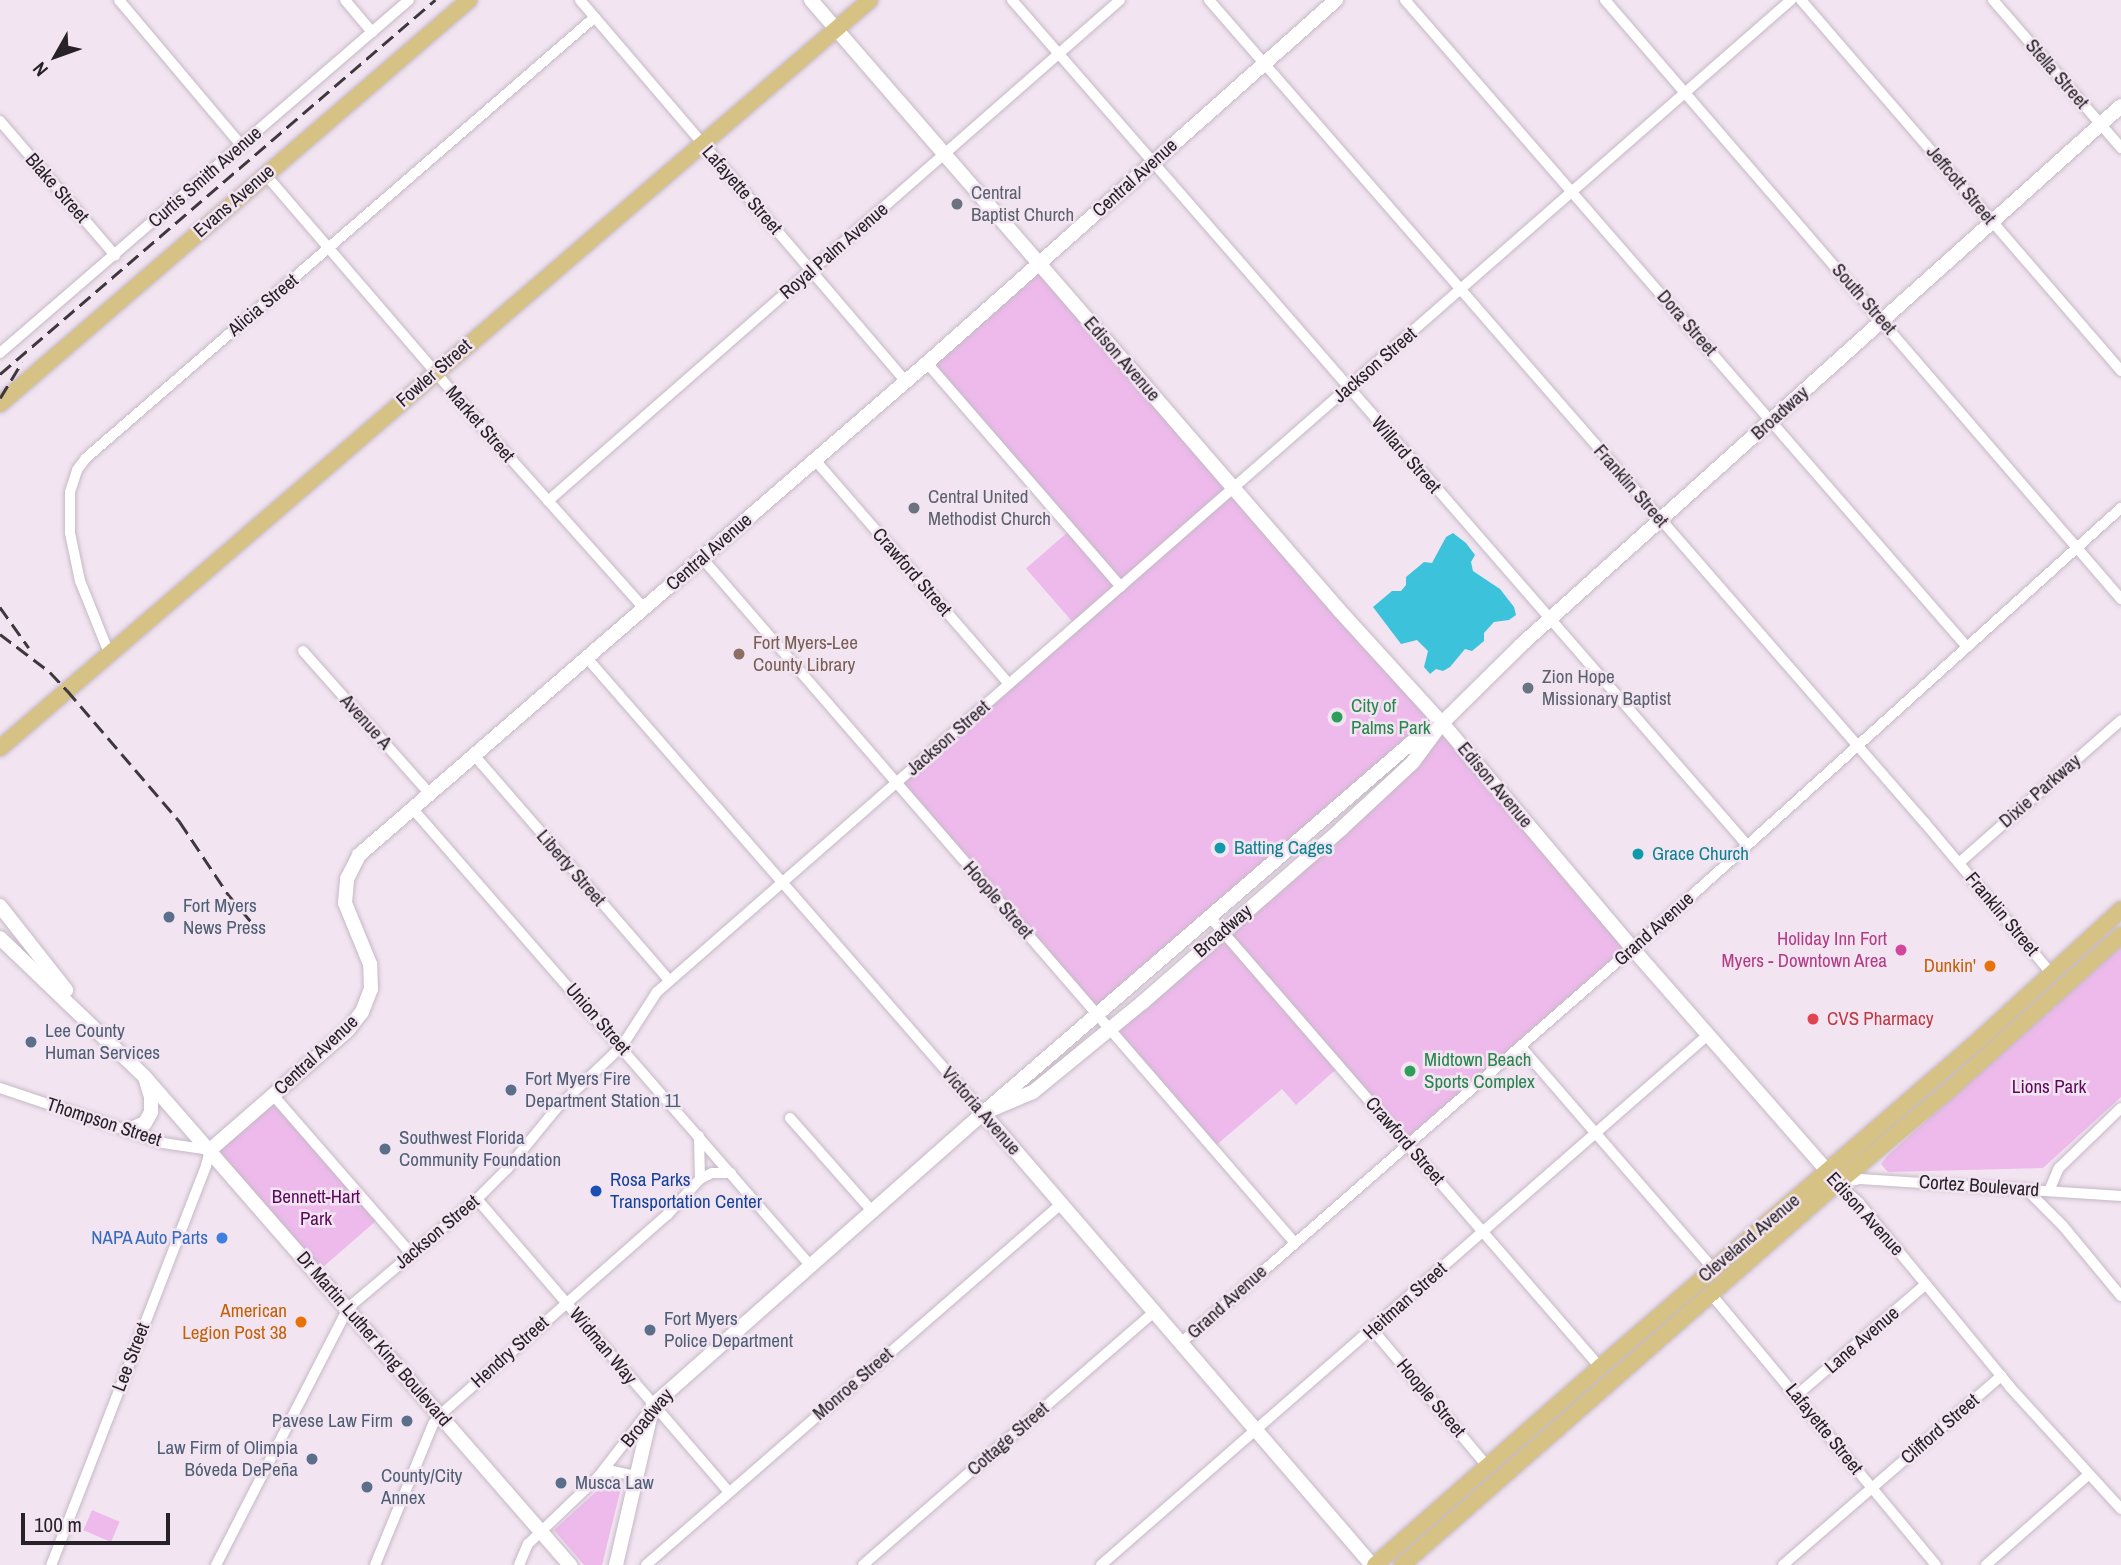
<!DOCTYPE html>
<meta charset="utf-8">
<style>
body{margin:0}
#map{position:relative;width:2121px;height:1565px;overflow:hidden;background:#f2e5f1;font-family:"Archivo Narrow",sans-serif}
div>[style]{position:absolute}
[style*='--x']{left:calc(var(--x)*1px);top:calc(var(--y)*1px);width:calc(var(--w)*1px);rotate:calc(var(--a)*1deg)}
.green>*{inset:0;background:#edbaeb;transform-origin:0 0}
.water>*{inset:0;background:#3cc3db}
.roads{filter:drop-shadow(0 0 2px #c5b9c5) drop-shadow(0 0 2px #c5b9c5)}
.street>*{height:10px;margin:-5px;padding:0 5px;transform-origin:5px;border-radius:5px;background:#fff}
.secondary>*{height:14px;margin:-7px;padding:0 7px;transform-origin:7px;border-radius:7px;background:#fff}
.primary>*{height:16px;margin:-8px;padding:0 8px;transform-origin:8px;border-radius:8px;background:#d7c285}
.rail>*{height:2.5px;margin-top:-1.25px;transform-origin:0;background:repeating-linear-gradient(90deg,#3e383e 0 14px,transparent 0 21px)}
.dots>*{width:19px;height:19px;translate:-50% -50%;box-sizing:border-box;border:4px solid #f2e5f1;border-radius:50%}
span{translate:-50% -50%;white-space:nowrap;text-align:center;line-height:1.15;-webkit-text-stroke:5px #f2e5f1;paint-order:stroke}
.street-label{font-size:19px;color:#272227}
.worship-label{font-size:19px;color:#5b616d}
.left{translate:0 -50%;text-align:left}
.education-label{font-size:19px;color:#785e54}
.leisure-label{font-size:19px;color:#27864d}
.culture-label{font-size:19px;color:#0d838f}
.service-label{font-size:19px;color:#4e5e75}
.right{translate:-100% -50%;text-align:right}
.hotel-label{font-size:19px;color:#b23c85}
.food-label{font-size:19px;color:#c56008}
.health-label{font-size:19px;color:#be3a42}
.park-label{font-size:19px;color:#5b085c}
.transit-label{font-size:19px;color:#164399}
.shop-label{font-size:19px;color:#366cbe}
.north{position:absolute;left:21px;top:21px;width:70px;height:70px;-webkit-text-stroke:5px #f2e5f1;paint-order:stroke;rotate:230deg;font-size:19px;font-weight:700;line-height:28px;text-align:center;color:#272227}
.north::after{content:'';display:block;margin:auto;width:24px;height:32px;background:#272227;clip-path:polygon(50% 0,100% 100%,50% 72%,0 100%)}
.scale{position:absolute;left:21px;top:1513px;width:149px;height:32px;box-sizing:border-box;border:4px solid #272227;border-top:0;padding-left:9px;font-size:21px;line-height:24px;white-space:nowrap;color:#272227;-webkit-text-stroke:5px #f2e5f1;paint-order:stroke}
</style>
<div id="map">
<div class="green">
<div style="left:1039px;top:266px;width:294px;height:147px;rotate:49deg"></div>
<div style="left:1235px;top:492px;width:307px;height:444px;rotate:49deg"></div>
<div style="left:1069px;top:531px;width:74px;height:57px;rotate:49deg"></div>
<div style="clip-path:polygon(1443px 726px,1628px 948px,1408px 1141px,1341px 1065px,1296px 1105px,1282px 1089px,1214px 1147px,1114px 1029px)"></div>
<div style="clip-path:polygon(2121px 946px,2121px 1097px,2043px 1168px,1888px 1172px,1881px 1164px,1887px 1156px)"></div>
<div style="left:274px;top:1095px;width:162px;height:84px;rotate:49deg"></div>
<div style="clip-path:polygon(611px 1478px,618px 1478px,622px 1484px,602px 1565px,584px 1565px,554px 1530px)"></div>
<div style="left:92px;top:1510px;width:30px;height:22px;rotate:23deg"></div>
</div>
<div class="water">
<div style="clip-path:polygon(1453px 533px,1466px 543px,1475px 555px,1471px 562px,1473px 571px,1500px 589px,1514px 607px,1516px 615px,1509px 620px,1494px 622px,1484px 633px,1484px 641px,1472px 651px,1465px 649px,1450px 667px,1443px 671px,1436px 669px,1430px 674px,1424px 667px,1428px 651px,1417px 640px,1401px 644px,1373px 607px,1392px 591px,1401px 591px,1406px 585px,1406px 577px,1424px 562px,1432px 563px,1446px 537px)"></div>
</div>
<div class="roads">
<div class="street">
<div style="--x:119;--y:0;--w:191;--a:49.9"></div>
<div style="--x:345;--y:0;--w:42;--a:49.8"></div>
<div style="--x:580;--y:0;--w:499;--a:49.5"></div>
<div style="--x:1012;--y:0;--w:1120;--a:48.98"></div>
<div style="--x:1209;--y:0;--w:1091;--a:48.98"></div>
<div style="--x:1925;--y:823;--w:196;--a:50"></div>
<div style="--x:1405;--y:0;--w:857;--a:49.02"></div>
<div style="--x:1605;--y:0;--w:791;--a:49.26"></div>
<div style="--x:1801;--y:0;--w:490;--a:49.2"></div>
<div style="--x:1993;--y:0;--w:196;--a:49.1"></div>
<div style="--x:0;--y:121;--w:177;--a:49.4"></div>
<div style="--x:265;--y:174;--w:327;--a:49.3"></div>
<div style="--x:478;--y:422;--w:249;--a:48.3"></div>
<div style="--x:0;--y:353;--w:540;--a:-40.8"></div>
<div style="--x:927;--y:363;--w:296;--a:49.1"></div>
<div style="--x:815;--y:460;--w:296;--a:49.1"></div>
<div style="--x:548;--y:501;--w:760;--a:-41.21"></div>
<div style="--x:702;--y:558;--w:905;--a:49.12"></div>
<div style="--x:303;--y:651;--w:190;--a:48.4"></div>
<div style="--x:109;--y:653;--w:78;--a:-111.9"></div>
<div style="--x:80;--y:581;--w:49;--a:-101.8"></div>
<div style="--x:70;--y:533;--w:41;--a:-90"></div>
<div style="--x:70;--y:492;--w:23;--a:-72"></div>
<div style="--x:77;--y:470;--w:15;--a:-53"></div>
<div style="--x:86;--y:458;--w:673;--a:-40.91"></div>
<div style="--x:587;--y:658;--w:603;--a:48.97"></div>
<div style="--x:474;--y:755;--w:298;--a:49.1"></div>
<div style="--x:412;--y:808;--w:606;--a:48.95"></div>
<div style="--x:1959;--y:863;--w:216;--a:-41.4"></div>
<div style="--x:1210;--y:917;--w:595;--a:49.09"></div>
<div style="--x:1521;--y:1047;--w:294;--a:49.1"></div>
<div style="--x:0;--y:1088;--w:172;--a:18.6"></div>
<div style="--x:163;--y:1143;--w:48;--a:8.5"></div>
<div style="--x:210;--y:1150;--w:16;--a:104"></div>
<div style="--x:206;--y:1166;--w:428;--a:111.2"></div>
<div style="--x:273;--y:1095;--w:211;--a:49"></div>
<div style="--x:790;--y:1118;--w:124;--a:48.6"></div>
<div style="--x:699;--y:1136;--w:43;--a:88.7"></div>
<div style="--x:1837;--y:1183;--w:30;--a:42"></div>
<div style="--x:1859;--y:1203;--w:238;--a:50.6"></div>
<div style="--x:2010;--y:1387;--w:165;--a:47.7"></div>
<div style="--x:1841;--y:1183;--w:19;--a:-12"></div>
<div style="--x:1860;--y:1179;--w:262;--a:3.7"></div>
<div style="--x:2028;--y:1191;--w:49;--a:45"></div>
<div style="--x:2063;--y:1226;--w:91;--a:50.4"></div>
<div style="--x:2049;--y:1191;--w:25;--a:-67"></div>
<div style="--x:2059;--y:1168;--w:86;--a:-44.1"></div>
<div style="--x:477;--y:1199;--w:386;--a:49.3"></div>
<div style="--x:1711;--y:1294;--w:352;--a:50.3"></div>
<div style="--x:1373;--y:1330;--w:179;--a:50"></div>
<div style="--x:1181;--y:1343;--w:634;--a:-41.16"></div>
<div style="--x:1658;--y:926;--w:624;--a:-42.08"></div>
<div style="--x:1797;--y:1395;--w:170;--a:-40.7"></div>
<div style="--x:600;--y:1476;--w:13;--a:-23"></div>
<div style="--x:612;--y:1471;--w:25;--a:12"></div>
<div style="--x:216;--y:1565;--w:289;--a:-62.8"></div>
<div style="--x:348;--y:1308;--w:169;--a:-40.2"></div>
<div style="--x:477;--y:1199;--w:42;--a:-45"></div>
<div style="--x:507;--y:1169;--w:77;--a:-50.8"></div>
<div style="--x:556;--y:1109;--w:91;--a:-43.7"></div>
<div style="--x:622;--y:1046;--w:64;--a:-57.1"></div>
<div style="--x:657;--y:992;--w:1507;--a:-41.18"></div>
<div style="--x:375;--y:1565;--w:152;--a:-67.6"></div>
<div style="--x:433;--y:1424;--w:11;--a:-52"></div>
<div style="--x:440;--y:1415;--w:303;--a:-41.4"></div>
<div style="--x:667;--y:1215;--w:49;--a:-47.5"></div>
<div style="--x:700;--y:1179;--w:13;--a:-27"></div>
<div style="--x:712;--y:1173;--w:19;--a:0"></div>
<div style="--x:519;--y:1565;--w:23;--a:-67"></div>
<div style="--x:528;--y:1544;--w:97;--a:-43.7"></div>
<div style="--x:598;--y:1477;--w:83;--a:-52.3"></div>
<div style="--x:646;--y:1565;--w:550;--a:-41.02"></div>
<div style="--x:863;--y:1565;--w:386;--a:-41"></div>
<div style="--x:1101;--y:1565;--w:806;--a:-41.13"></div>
<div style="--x:1783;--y:1565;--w:289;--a:-40.9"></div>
<div style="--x:1986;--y:1565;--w:136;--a:-41.4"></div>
</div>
<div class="secondary">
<div style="--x:811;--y:0;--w:807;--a:49.12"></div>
<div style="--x:1339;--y:610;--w:153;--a:47.7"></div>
<div style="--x:1442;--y:723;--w:294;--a:49.8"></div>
<div style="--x:1632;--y:948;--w:305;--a:48.8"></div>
<div style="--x:0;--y:906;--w:107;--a:51.8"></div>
<div style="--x:0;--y:938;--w:199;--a:43.8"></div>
<div style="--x:144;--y:1076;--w:649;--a:48.94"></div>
<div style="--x:983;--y:1113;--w:54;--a:-22.8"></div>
<div style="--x:1033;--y:1092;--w:142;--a:-39.3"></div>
<div style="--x:1143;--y:1002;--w:263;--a:-41.1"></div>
<div style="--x:1341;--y:829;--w:98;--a:-42.9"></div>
<div style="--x:1413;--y:762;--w:49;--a:-53.4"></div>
<div style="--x:1442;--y:723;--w:112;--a:-44.6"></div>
<div style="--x:1522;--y:644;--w:805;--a:-41.93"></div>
<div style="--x:983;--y:1113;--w:596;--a:49.28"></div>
<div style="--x:129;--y:1130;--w:17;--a:-24"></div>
<div style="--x:145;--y:1123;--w:13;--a:-61"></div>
<div style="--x:151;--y:1112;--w:15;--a:-90"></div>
<div style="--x:151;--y:1097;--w:17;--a:-107"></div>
<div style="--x:210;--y:1150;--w:181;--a:-41"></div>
<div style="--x:347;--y:1031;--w:24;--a:-52"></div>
<div style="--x:362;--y:1012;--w:25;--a:-69"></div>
<div style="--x:371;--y:989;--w:25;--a:-92"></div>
<div style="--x:370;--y:964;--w:66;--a:-112.3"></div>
<div style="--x:345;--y:903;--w:24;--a:-85"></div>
<div style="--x:347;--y:879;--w:27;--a:-63"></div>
<div style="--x:359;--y:855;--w:751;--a:-40.9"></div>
<div style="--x:927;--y:363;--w:547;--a:-41.59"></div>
<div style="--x:616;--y:1565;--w:164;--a:-77"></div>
<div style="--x:653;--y:1405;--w:441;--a:-41.5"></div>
<div style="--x:983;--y:1113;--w:566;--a:-40.84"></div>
<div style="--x:1411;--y:743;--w:29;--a:-34"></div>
</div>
<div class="primary">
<div style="--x:0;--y:404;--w:619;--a:-40.74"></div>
<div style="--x:0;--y:748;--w:1147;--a:-40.69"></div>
<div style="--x:1375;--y:1565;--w:300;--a:-41.3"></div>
<div style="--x:1600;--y:1367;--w:501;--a:-40.79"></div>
<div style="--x:1979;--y:1040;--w:193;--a:-42.5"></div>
<div style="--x:1402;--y:1565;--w:565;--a:-41.27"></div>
<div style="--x:1827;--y:1192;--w:158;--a:-39.9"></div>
<div style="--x:1948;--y:1091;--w:233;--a:-42"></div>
</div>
</div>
<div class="rail">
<div style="--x:0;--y:374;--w:574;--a:-40.69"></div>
<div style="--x:0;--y:398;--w:42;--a:-58.6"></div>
<div style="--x:0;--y:607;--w:50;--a:54.7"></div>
<div style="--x:0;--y:634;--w:63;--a:37.2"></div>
<div style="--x:50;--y:672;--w:25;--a:47"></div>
<div style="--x:67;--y:690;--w:174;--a:49.4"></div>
<div style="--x:180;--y:822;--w:87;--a:56.3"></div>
<div style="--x:228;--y:894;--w:48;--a:50"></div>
</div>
<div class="dots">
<div style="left:957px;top:204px;background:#6b7280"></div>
<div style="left:914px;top:508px;background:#6b7280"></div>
<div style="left:739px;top:654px;background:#8d6e63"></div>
<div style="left:1528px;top:688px;background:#6b7280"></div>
<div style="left:1337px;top:717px;background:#2e9e5b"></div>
<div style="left:1220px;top:848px;background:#0f9aa8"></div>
<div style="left:1638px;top:854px;background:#0f9aa8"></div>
<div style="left:169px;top:917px;background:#5c6f8a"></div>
<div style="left:1901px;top:950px;background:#d1479c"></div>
<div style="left:1990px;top:966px;background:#e8710a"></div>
<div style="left:1813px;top:1019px;background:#e0444e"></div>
<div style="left:31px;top:1042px;background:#5c6f8a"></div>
<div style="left:1410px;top:1071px;background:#2e9e5b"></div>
<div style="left:511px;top:1090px;background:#5c6f8a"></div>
<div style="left:385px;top:1149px;background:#5c6f8a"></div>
<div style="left:596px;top:1191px;background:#1a4fb4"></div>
<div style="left:222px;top:1238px;background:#3f7fe0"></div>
<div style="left:301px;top:1322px;background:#e8710a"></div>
<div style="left:650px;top:1330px;background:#5c6f8a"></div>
<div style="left:407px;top:1421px;background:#5c6f8a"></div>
<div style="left:312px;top:1459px;background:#5c6f8a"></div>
<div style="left:561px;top:1483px;background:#5c6f8a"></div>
<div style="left:367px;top:1487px;background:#5c6f8a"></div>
</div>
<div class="street-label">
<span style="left:2057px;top:74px;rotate:49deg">Stella Street</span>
<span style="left:205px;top:177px;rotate:-41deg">Curtis Smith Avenue</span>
<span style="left:1135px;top:178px;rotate:-42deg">Central Avenue</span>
<span style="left:1961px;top:185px;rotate:50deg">Jeffcott Street</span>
<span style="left:57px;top:188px;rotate:49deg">Blake Street</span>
<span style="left:742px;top:190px;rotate:49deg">Lafayette Street</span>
<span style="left:234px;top:201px;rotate:-41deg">Evans Avenue</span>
<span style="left:834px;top:251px;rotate:-41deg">Royal Palm Avenue</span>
<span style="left:1864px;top:299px;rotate:49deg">South Street</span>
<span style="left:263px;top:305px;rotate:-40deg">Alicia Street</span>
<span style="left:1687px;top:323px;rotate:49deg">Dora Street</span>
<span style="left:1122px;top:359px;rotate:49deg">Edison Avenue</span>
<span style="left:1375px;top:365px;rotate:-41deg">Jackson Street</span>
<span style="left:434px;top:373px;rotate:-41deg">Fowler Street</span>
<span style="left:1780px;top:413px;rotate:-42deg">Broadway</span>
<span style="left:480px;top:424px;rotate:49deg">Market Street</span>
<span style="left:1406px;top:455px;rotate:49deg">Willard Street</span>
<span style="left:1631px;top:486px;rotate:49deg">Franklin Street</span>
<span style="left:709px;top:552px;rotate:-41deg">Central Avenue</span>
<span style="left:912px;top:572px;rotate:49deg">Crawford Street</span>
<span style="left:366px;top:722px;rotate:48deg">Avenue A</span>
<span style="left:948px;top:738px;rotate:-41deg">Jackson Street</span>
<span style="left:1495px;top:785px;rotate:50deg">Edison Avenue</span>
<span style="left:2040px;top:791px;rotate:-41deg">Dixie Parkway</span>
<span style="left:571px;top:868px;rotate:49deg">Liberty Street</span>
<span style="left:998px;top:900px;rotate:49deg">Hoople Street</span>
<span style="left:2002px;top:914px;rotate:50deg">Franklin Street</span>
<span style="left:1654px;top:929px;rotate:-42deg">Grand Avenue</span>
<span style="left:1223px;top:931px;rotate:-41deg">Broadway</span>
<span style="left:598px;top:1019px;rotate:49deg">Union Street</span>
<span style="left:316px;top:1055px;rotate:-43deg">Central Avenue</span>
<span style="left:981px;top:1111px;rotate:49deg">Victoria Avenue</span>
<span style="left:104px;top:1122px;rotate:18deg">Thompson Street</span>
<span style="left:1405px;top:1141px;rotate:49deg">Crawford Street</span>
<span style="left:1979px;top:1186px;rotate:4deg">Cortez Boulevard</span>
<span style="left:1865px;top:1214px;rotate:48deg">Edison Avenue</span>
<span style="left:437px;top:1232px;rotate:-40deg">Jackson Street</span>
<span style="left:1749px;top:1238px;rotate:-40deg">Cleveland Avenue</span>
<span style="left:1405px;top:1301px;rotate:-42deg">Heitman Street</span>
<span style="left:1227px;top:1302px;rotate:-42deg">Grand Avenue</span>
<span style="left:374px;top:1339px;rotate:49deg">Dr Martin Luther King Boulevard</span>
<span style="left:1862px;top:1340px;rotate:-41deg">Lane Avenue</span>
<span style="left:603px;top:1346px;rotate:50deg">Widman Way</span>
<span style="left:510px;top:1352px;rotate:-42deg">Hendry Street</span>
<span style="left:131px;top:1357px;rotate:-69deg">Lee Street</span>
<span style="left:853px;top:1384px;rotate:-41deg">Monroe Street</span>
<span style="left:1431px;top:1398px;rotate:50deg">Hoople Street</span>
<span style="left:647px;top:1418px;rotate:-50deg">Broadway</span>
<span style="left:1824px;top:1429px;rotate:51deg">Lafayette Street</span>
<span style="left:1940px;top:1429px;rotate:-41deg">Clifford Street</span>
<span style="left:1008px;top:1439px;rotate:-41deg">Cottage Street</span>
</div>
<div class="worship-label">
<span class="left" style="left:971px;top:204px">Central<br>Baptist Church</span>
<span class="left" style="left:928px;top:508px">Central United<br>Methodist Church</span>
<span class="left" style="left:1542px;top:688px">Zion Hope<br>Missionary Baptist</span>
</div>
<div class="education-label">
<span class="left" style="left:753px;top:654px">Fort Myers-Lee<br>County Library</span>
</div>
<div class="leisure-label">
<span class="left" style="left:1351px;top:717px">City of<br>Palms Park</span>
<span class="left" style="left:1424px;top:1071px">Midtown Beach<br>Sports Complex</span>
</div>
<div class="culture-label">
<span class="left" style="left:1234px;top:848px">Batting Cages</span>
<span class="left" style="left:1652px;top:854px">Grace Church</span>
</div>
<div class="service-label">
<span class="left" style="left:183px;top:917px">Fort Myers<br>News Press</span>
<span class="left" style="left:45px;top:1042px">Lee County<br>Human Services</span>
<span class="left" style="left:525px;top:1090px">Fort Myers Fire<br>Department Station 11</span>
<span class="left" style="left:399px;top:1149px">Southwest Florida<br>Community Foundation</span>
<span class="left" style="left:664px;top:1330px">Fort Myers<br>Police Department</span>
<span class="right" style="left:393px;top:1421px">Pavese Law Firm</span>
<span class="right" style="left:298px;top:1459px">Law Firm of Olimpia<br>Bóveda DePeña</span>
<span class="left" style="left:381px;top:1487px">County/City<br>Annex</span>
<span class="left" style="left:575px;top:1483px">Musca Law</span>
</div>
<div class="hotel-label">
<span class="right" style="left:1887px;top:950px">Holiday Inn Fort<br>Myers - Downtown Area</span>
</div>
<div class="food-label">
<span class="right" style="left:1976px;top:966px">Dunkin'</span>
<span class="right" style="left:287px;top:1322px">American<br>Legion Post 38</span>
</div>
<div class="health-label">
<span class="left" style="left:1827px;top:1019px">CVS Pharmacy</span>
</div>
<div class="park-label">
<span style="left:2049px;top:1087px">Lions Park</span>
<span style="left:316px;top:1208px">Bennett-Hart<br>Park</span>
</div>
<div class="transit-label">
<span class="left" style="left:610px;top:1191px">Rosa Parks<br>Transportation Center</span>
</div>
<div class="shop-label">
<span class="right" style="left:208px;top:1238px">NAPA Auto Parts</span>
</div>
<div class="north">N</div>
<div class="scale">100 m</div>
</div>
